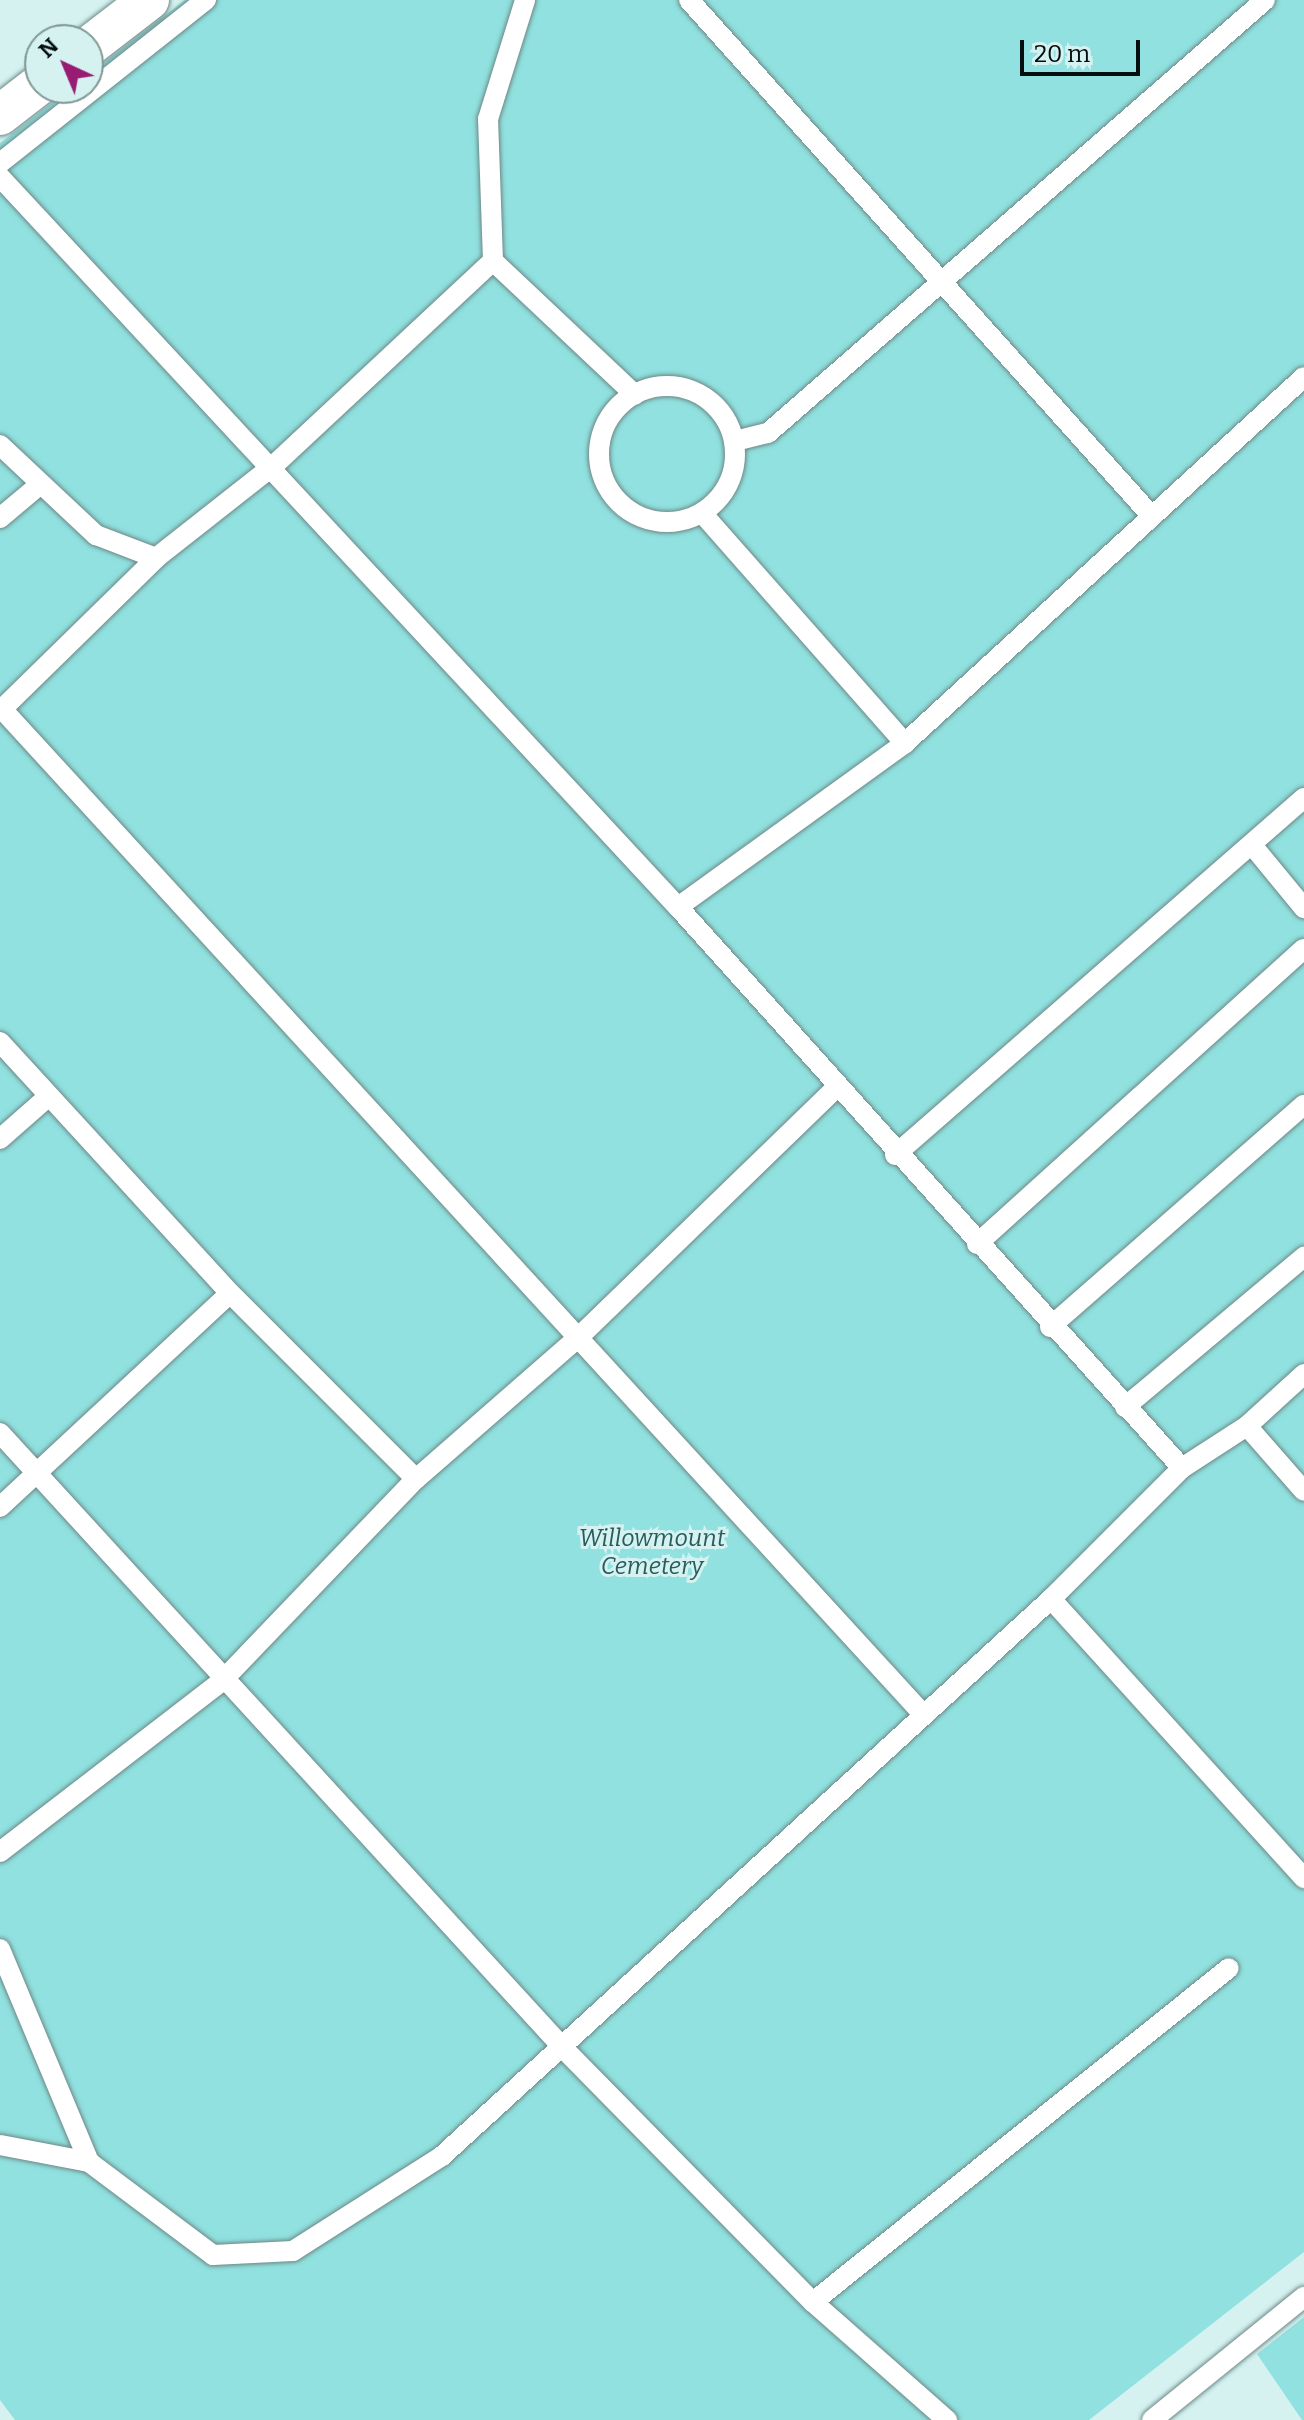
<!DOCTYPE html>
<style>
body{margin:0}
#map{position:relative;width:1304px;height:2420px;overflow:hidden;background:#d5f2f1;font-family:Bitter,serif}
div>[style]{position:absolute}
[style*='--x']{left:calc(var(--x)*1px);top:calc(var(--y)*1px);width:calc(var(--w)*1px);rotate:calc(var(--a)*1deg)}
.green>*{inset:0;background:#90e1df}
.roads{filter:drop-shadow(0 0 2px #6d8887) drop-shadow(0 0 2px #6d8887)}
.lane>*{height:20px;margin:-10px;padding:0 10px;transform-origin:10px;border-radius:10px;background:#fff}
.lane>.ring{margin:-10px;padding:0;box-sizing:content-box;background:none;border:20px solid #fff;border-radius:50%}
.street>*{height:40px;margin:-20px;padding:0 20px;transform-origin:20px;border-radius:20px;background:#fff}
span{translate:-50% -50%;white-space:nowrap;text-align:center;line-height:1.15;-webkit-text-stroke:6px #d5f2f1;paint-order:stroke}
.park-label{font-size:24px;color:#275d5d;font-style:italic}
.north{position:absolute;left:24px;top:24px;width:80px;height:80px;box-sizing:border-box;background:#d5f2f1;border:2px solid #829796;border-radius:50%;rotate:316deg;font-size:22px;font-weight:700;line-height:32px;text-align:center;color:#050e0e}
.north::after{content:'';display:block;margin:auto;width:28px;height:36px;background:#991c73;clip-path:polygon(50% 0,100% 100%,50% 72%,0 100%)}
.scale{position:absolute;left:1020px;top:40px;width:120px;height:36px;box-sizing:border-box;border:4px solid #050e0e;border-top:0;padding-left:10px;font-size:24px;line-height:28px;white-space:nowrap;color:#050e0e;-webkit-text-stroke:6px #d5f2f1;paint-order:stroke}
</style>
<div id="map">
<div class="green">
<div style="clip-path:polygon(185px 0,1304px 0,1304px 2252px,1089px 2420px,15px 2420px,0 2400px,0 143px,71px 88px,88px 88px,88px 75px)"></div>
<div style="clip-path:polygon(1304px 2317px,1304px 2420px,1302px 2420px,1257px 2354px)"></div>
</div>
<div class="roads">
<div class="lane">
<div style="--x:689;--y:0;--w:689;--a:48.12"></div>
<div style="--x:0;--y:163;--w:263;--a:-38.4"></div>
<div style="--x:0;--y:177;--w:996;--a:47.12"></div>
<div style="--x:678;--y:907;--w:754;--a:48.06"></div>
<div style="--x:493;--y:261;--w:195;--a:43.3"></div>
<div class="ring" style="left:599px;top:386px;width:116px;height:116px"></div>
<div style="--x:735;--y:441;--w:34;--a:-14"></div>
<div style="--x:768;--y:433;--w:659;--a:-41.06"></div>
<div style="--x:0;--y:445;--w:132;--a:43.2"></div>
<div style="--x:96;--y:535;--w:64;--a:21"></div>
<div style="--x:702;--y:513;--w:307;--a:48.6"></div>
<div style="--x:0;--y:518;--w:50;--a:-40.1"></div>
<div style="--x:2;--y:709;--w:1360;--a:47.5"></div>
<div style="--x:0;--y:711;--w:219;--a:-44.4"></div>
<div style="--x:156;--y:558;--w:149;--a:-38.2"></div>
<div style="--x:273;--y:466;--w:301;--a:-43"></div>
<div style="--x:493;--y:261;--w:142;--a:-92"></div>
<div style="--x:488;--y:119;--w:125;--a:-72.7"></div>
<div style="--x:1252;--y:845;--w:82;--a:50.5"></div>
<div style="--x:678;--y:907;--w:280;--a:-35.8"></div>
<div style="--x:905;--y:743;--w:541;--a:-42.53"></div>
<div style="--x:0;--y:1042;--w:340;--a:47.5"></div>
<div style="--x:230;--y:1293;--w:263;--a:45"></div>
<div style="--x:0;--y:1139;--w:65;--a:-41.3"></div>
<div style="--x:895;--y:1155;--w:543;--a:-41.12"></div>
<div style="--x:977;--y:1244;--w:440;--a:-42.1"></div>
<div style="--x:1050;--y:1327;--w:337;--a:-41.2"></div>
<div style="--x:1125;--y:1407;--w:234;--a:-40"></div>
<div style="--x:1247;--y:1426;--w:86;--a:48.8"></div>
<div style="--x:0;--y:1433;--w:835;--a:47.52"></div>
<div style="--x:564;--y:2049;--w:355;--a:45.5"></div>
<div style="--x:813;--y:2302;--w:179;--a:41.4"></div>
<div style="--x:0;--y:1507;--w:314;--a:-42.9"></div>
<div style="--x:1051;--y:1599;--w:377;--a:47.8"></div>
<div style="--x:0;--y:1852;--w:279;--a:-37.6"></div>
<div style="--x:221;--y:1682;--w:281;--a:-46.2"></div>
<div style="--x:416;--y:1479;--w:220;--a:-41.1"></div>
<div style="--x:582;--y:1334;--w:354;--a:-44.1"></div>
<div style="--x:0;--y:1949;--w:231;--a:67.3"></div>
<div style="--x:89;--y:2162;--w:155;--a:36.9"></div>
<div style="--x:213;--y:2255;--w:80;--a:-2.9"></div>
<div style="--x:293;--y:2251;--w:177;--a:-32.5"></div>
<div style="--x:442;--y:2156;--w:825;--a:-42.45"></div>
<div style="--x:1051;--y:1599;--w:185;--a:-45"></div>
<div style="--x:1182;--y:1468;--w:77;--a:-32.9"></div>
<div style="--x:1247;--y:1426;--w:77;--a:-42.4"></div>
<div style="--x:0;--y:2145;--w:91;--a:10.8"></div>
<div style="--x:813;--y:2302;--w:533;--a:-38.76"></div>
<div style="--x:1152;--y:2420;--w:196;--a:-39"></div>
</div>
<div class="street">
<div style="--x:88;--y:47;--w:77;--a:-37.6"></div>
<div style="--x:0;--y:115;--w:51;--a:-37.8"></div>
</div>
</div>
<div class="park-label">
<span style="left:652px;top:1553px">Willowmount<br>Cemetery</span>
</div>
<div class="north">N</div>
<div class="scale">20 m</div>
</div>
